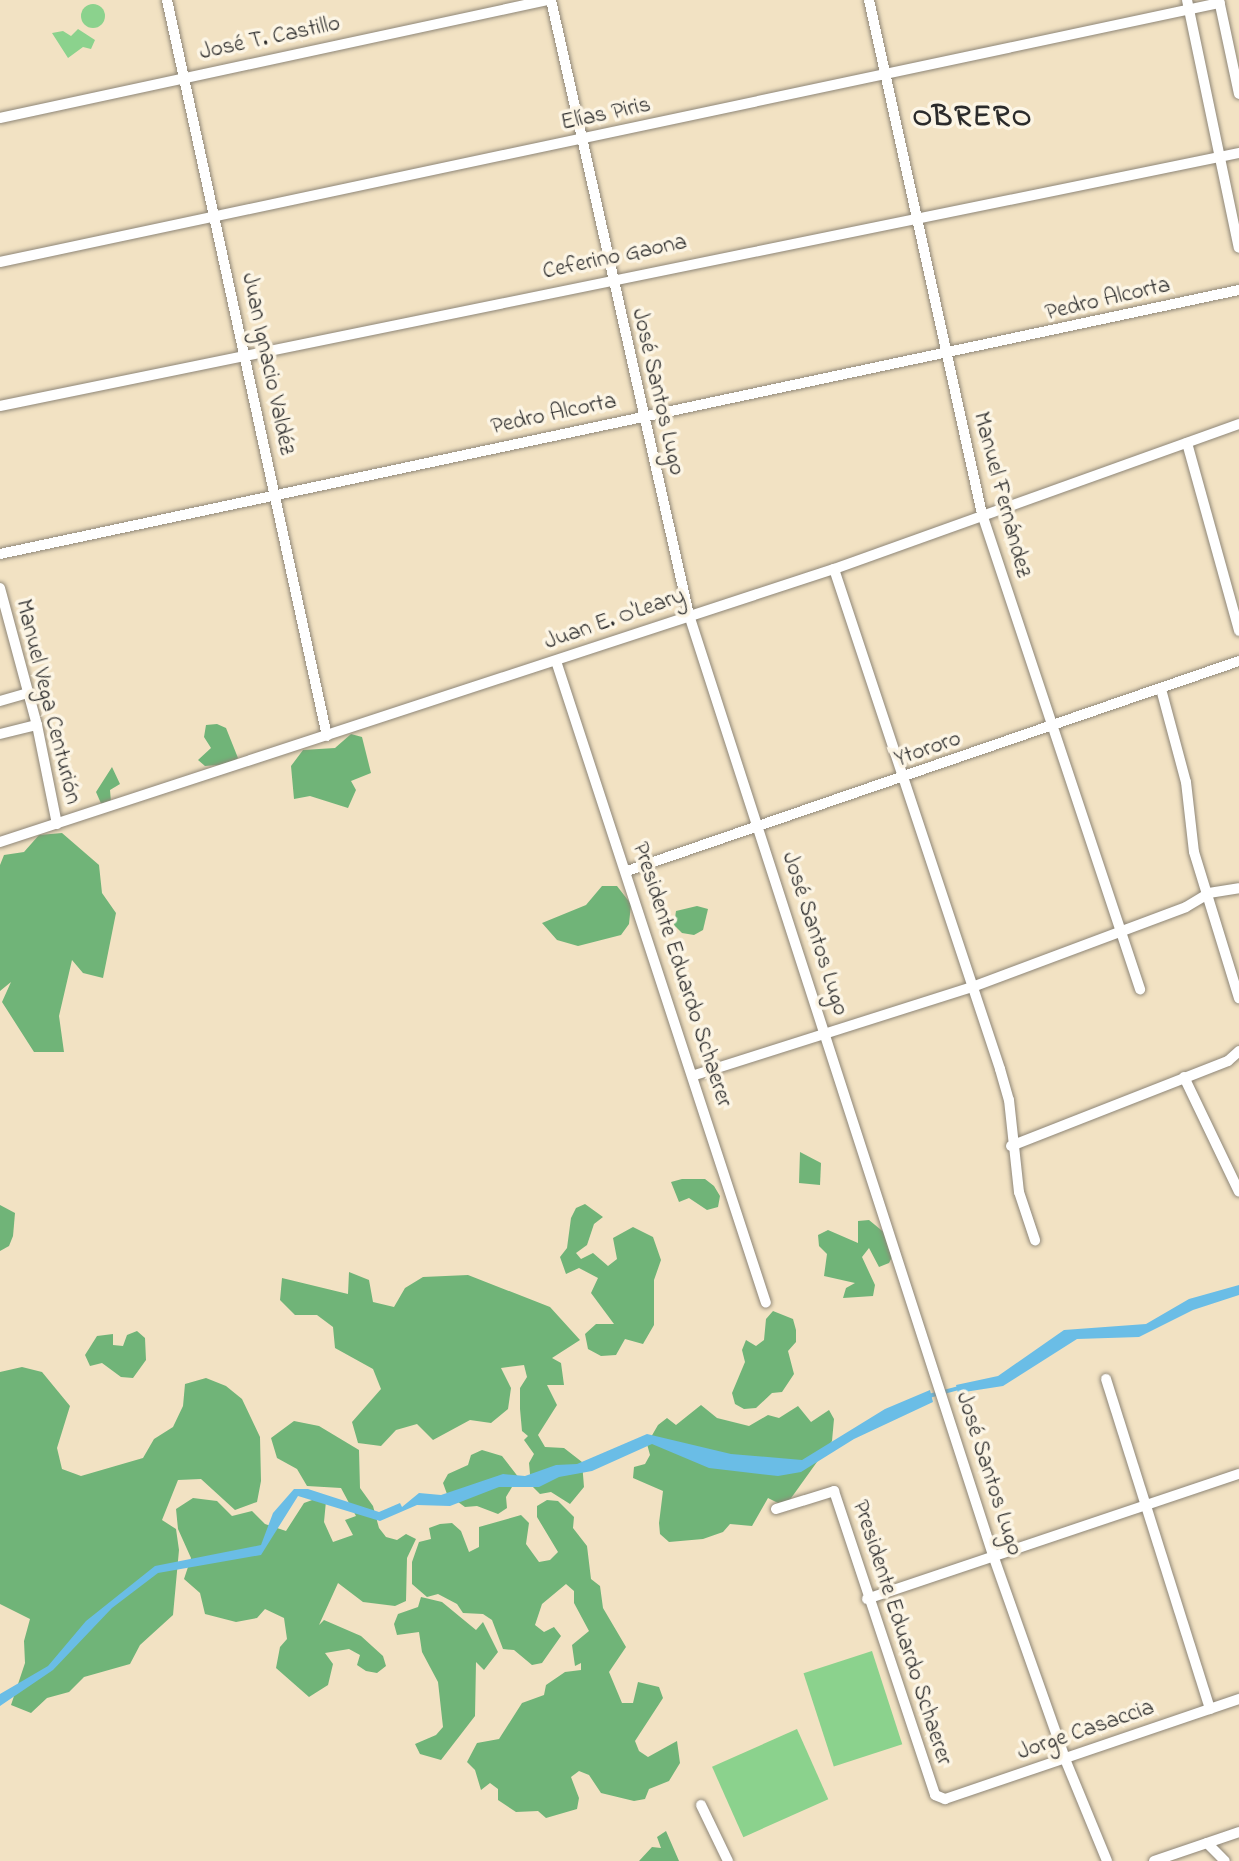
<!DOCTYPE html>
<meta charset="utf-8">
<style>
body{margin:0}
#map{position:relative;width:1239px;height:1861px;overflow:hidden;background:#f2e2c3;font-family:"Indie Flower",sans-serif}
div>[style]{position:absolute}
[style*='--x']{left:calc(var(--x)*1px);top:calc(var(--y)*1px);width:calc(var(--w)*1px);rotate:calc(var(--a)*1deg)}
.green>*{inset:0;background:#8bd28d;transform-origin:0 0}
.round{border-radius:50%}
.forest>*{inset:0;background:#70b478}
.water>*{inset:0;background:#6abde6}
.stream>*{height:3.5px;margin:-1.75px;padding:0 1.75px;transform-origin:1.75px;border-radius:1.75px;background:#6abde6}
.roads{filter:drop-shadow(0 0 2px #8e8677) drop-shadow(0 0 2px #8e8677)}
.street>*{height:10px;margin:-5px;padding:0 5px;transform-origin:5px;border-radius:5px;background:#fff}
span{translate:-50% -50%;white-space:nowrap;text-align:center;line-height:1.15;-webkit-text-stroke:7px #fcf5e5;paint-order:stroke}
.street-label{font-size:23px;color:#2b2b2b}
.district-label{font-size:30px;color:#2b2b2b;font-weight:700;letter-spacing:2px}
</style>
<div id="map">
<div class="green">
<div class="round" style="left:81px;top:4px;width:24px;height:24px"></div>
<div style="clip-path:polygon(78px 29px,95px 40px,91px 49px,83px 47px,68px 58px,52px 33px,63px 31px,71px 36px)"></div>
<div style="left:872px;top:1651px;width:98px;height:72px;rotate:72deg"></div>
<div style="left:797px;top:1729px;width:77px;height:93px;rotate:66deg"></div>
</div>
<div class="forest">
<div style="clip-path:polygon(217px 724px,226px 728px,238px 758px,232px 764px,205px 766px,198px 760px,211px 748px,204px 737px,206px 725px)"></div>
<div style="clip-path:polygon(351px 734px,362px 737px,371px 773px,351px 781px,356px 790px,348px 808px,310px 796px,294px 799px,291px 766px,303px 750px,335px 748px)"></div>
<div style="clip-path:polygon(112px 767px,120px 784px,110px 790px,111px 802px,103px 808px,96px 792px)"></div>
<div style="clip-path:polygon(62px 833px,99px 865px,102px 893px,116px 913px,103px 978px,83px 973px,72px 960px,59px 1016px,64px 1052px,34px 1052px,2px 1002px,11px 982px,0 991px,0 865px,4px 855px,24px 852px,39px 835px)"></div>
<div style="clip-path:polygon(602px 886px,617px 886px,631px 904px,629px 924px,621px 935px,578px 946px,557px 940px,542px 923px,586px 905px)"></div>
<div style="clip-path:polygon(697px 906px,708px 909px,703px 930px,694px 935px,682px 933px,674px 925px,676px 911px)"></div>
<div style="clip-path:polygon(800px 1152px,821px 1163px,820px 1185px,799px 1183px)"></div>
<div style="clip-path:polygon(682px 1179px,705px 1179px,714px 1186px,720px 1196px,718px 1207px,707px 1210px,689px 1198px,679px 1202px,671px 1182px)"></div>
<div style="clip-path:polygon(585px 1204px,603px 1217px,594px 1224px,587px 1245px,576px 1253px,581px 1259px,593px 1253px,608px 1266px,617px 1259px,613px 1238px,633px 1227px,653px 1237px,661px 1260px,654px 1280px,654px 1325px,643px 1344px,625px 1339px,616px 1355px,601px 1356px,588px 1349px,585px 1334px,596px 1324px,614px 1324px,591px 1293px,598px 1278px,579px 1268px,566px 1274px,560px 1257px,567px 1248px,571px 1218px,576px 1208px)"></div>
<div style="clip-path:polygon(0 1205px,15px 1213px,13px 1236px,9px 1246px,0 1251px)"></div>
<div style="clip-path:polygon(869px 1220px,886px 1234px,894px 1253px,889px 1263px,879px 1267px,869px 1248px,862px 1257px,875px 1285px,873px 1296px,843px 1298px,846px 1288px,855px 1283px,824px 1276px,827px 1254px,819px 1246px,818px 1235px,828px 1230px,858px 1243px,858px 1221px)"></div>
<div style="clip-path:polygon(349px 1272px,369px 1280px,373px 1302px,394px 1307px,405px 1288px,423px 1277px,468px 1275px,550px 1307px,580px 1340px,552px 1358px,561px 1363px,564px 1385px,547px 1385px,557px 1405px,538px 1435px,545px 1447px,564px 1448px,582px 1462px,584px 1487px,570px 1504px,551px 1492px,540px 1494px,531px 1485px,529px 1463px,534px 1454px,524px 1440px,528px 1436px,522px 1431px,520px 1409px,520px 1388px,527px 1377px,524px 1365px,501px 1368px,511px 1388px,508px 1409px,491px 1423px,470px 1420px,433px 1440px,417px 1424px,396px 1430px,381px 1446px,358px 1443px,352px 1422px,381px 1389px,373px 1369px,335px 1348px,333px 1327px,317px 1315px,295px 1315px,280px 1300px,282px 1278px,348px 1294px)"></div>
<div style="clip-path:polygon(773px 1311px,793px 1319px,796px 1330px,796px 1342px,788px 1351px,794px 1374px,782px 1392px,772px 1393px,756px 1408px,744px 1409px,735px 1404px,732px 1393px,745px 1362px,742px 1350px,746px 1340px,756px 1346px,764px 1340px,766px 1319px)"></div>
<div style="clip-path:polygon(137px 1331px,145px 1338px,146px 1360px,133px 1378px,121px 1377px,102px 1363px,90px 1366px,85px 1355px,97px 1336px,113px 1334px,113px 1345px,123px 1346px,127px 1335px)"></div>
<div style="clip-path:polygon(22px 1367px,42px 1372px,70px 1406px,57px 1448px,62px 1469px,81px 1476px,143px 1458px,154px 1439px,173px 1427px,183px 1406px,185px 1384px,206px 1378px,226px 1386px,242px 1399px,260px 1437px,261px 1481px,257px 1502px,235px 1510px,201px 1479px,178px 1480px,162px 1520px,176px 1529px,179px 1550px,173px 1615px,140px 1645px,130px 1664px,84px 1677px,69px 1692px,47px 1698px,31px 1713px,11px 1705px,25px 1663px,24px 1641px,30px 1619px,0 1604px,0 1372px)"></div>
<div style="clip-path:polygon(701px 1405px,717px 1418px,749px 1426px,768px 1415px,779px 1418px,798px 1406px,811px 1422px,829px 1410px,834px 1419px,832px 1441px,789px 1501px,778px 1503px,768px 1498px,752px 1526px,730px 1524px,723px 1532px,703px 1539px,669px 1542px,660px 1534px,659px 1523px,663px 1491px,633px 1478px,634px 1467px,645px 1464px,650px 1455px,647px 1444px,658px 1425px,667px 1418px,676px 1425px)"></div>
<div style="clip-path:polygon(294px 1421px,319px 1426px,359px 1450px,360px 1488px,373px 1506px,379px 1528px,386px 1537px,397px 1540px,406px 1534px,416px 1539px,407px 1558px,406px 1601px,395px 1606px,363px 1602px,338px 1583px,319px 1625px,324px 1620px,361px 1636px,383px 1656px,386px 1666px,377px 1673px,366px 1671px,357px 1665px,360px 1655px,349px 1649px,325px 1653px,333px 1664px,328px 1685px,309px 1697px,276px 1668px,280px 1647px,287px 1639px,284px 1618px,265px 1609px,257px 1618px,236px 1622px,205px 1614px,200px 1593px,184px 1579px,191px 1558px,178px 1529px,176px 1509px,193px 1498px,217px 1501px,232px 1516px,252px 1511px,265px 1524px,286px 1531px,304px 1503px,315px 1499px,326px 1501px,324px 1522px,333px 1542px,353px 1535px,345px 1520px,356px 1516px,341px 1488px,307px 1486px,297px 1469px,277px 1458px,271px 1438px)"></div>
<div style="clip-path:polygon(482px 1450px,502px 1456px,526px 1487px,512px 1487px,506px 1497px,507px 1508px,498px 1514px,477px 1506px,465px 1507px,447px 1494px,443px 1483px,448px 1474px,468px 1465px,471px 1455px)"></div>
<div style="clip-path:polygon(547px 1500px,558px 1501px,574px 1517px,573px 1528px,587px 1546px,591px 1579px,600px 1586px,603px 1608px,626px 1647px,609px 1672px,622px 1703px,633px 1703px,638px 1682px,659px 1687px,663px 1698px,635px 1741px,639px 1751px,648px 1757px,677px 1741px,680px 1763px,669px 1781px,649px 1789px,645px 1799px,634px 1801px,601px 1793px,589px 1775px,579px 1771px,571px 1777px,579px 1798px,577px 1809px,546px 1818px,538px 1811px,516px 1812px,498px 1800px,498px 1789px,490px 1783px,481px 1790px,475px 1770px,467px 1762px,477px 1743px,499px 1739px,522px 1703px,544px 1695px,546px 1685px,565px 1672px,581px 1670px,581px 1663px,575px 1666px,572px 1645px,589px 1631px,574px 1603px,574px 1591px,566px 1584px,542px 1604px,535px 1625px,544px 1632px,554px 1627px,561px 1636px,542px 1663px,532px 1665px,514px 1650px,503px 1649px,492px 1620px,483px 1614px,463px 1613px,457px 1604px,438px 1594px,427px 1597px,412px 1584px,412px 1562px,419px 1542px,431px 1539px,429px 1528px,440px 1524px,452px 1523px,461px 1531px,469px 1552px,479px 1547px,479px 1527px,521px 1515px,529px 1523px,526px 1544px,539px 1562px,550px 1560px,558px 1552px,537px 1517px,537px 1506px)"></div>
<div style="clip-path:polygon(421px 1597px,442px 1602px,476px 1630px,483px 1622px,498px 1652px,484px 1670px,476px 1662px,475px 1716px,441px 1760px,420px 1754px,415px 1744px,436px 1735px,443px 1727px,438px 1682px,422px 1652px,419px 1632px,397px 1635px,394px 1624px,398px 1614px,418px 1607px)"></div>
<div style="clip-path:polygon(666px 1831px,679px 1861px,639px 1861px,652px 1847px,661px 1848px,657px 1837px)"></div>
</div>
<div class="water">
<div style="clip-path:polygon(1239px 1285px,1239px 1295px,1193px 1310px,1139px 1337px,1077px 1339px,1003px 1386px,958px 1393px,956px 1385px,998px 1376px,1064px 1330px,1146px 1324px,1189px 1299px)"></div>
<div style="clip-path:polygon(930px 1390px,933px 1402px,854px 1439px,801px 1472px,778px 1476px,709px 1468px,652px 1444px,592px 1471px,559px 1477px,539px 1487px,499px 1487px,450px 1506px,417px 1505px,380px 1521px,298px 1496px,261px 1555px,158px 1573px,112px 1608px,53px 1670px,0 1706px,0 1694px,48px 1666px,86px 1621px,155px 1566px,261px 1545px,273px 1513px,294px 1489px,308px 1489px,379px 1512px,400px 1503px,402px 1507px,419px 1493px,441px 1495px,503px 1474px,525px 1476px,556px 1465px,577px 1464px,647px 1434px,731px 1454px,802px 1460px,885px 1409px)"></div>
</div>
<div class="stream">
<div style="--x:929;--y:1396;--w:31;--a:-15"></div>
</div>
<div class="roads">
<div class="street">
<div style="--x:167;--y:0;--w:753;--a:77.74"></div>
<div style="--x:551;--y:0;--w:630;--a:77.35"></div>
<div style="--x:689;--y:615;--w:991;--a:72.08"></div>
<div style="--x:994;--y:1558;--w:213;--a:70.5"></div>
<div style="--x:1065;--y:1759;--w:110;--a:67.6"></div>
<div style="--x:869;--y:0;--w:526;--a:77.6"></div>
<div style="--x:982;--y:514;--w:501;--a:71.6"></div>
<div style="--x:1187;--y:0;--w:253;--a:78.2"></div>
<div style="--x:1219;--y:0;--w:96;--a:78"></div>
<div style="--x:0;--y:118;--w:561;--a:-12.15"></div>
<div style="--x:0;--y:262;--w:1247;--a:-11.99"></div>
<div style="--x:0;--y:406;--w:1265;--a:-11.54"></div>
<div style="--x:1187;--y:443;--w:195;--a:74.5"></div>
<div style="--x:0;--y:554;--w:1267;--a:-12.03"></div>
<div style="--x:834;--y:569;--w:527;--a:71.63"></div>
<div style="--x:1000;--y:1069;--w:32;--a:74"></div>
<div style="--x:1009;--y:1100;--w:93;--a:83.8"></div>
<div style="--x:1019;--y:1192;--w:51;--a:71.6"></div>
<div style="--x:0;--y:588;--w:142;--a:74.9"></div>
<div style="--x:37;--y:725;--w:101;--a:78.6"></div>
<div style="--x:556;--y:661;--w:675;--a:71.89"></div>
<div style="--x:1161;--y:689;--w:96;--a:75"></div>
<div style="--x:1186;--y:782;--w:70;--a:83.5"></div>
<div style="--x:1194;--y:852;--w:153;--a:72.9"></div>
<div style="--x:0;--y:701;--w:29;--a:-16"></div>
<div style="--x:0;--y:734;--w:38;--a:-14"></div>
<div style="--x:0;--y:842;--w:878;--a:-18.13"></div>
<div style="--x:834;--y:569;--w:430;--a:-19.7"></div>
<div style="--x:627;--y:871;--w:647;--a:-18.94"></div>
<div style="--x:695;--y:1075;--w:294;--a:-17.6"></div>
<div style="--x:975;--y:986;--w:225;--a:-20.5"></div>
<div style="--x:1186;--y:907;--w:27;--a:-31"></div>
<div style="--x:1209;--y:893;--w:30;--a:-9"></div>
<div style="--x:1184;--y:1077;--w:127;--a:64.4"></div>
<div style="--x:1011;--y:1146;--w:233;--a:-21.4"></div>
<div style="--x:1228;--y:1061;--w:15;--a:-42"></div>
<div style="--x:1106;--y:1379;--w:346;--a:72.5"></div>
<div style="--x:776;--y:1509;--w:61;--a:-17.2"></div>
<div style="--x:834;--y:1491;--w:320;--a:71.6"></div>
<div style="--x:935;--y:1795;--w:11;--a:22"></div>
<div style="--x:945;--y:1799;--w:311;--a:-18.8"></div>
<div style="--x:867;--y:1599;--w:392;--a:-18.6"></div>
<div style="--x:701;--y:1805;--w:62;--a:64.3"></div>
<div style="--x:1207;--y:1843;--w:25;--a:45"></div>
<div style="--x:1154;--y:1861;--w:90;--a:-18.8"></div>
</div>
</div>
<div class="street-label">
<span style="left:270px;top:39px;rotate:-12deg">José T. Castillo</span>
<span style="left:606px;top:115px;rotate:-12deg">Elías Piris</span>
<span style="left:615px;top:258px;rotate:-12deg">Ceferino Gaona</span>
<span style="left:1108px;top:300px;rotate:-13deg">Pedro Alcorta</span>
<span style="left:267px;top:364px;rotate:78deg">Juan Ignacio Valdéz</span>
<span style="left:657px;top:392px;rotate:77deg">José Santos Lugo</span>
<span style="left:554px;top:415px;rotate:-12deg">Pedro Alcorta</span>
<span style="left:1001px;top:495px;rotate:75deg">Manuel Fernández</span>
<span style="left:615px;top:620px;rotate:-19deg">Juan E. O'Leary</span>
<span style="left:47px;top:702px;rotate:76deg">Manuel Vega Centurión</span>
<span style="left:928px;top:750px;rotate:-19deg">Ytororo</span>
<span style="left:814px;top:934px;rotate:72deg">José Santos Lugo</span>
<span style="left:681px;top:975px;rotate:72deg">Presidente Eduardo Schaerer</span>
<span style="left:988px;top:1474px;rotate:72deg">José Santos Lugo</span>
<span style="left:901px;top:1633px;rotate:72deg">Presidente Eduardo Schaerer</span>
<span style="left:1086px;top:1731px;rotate:-19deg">Jorge Casaccia</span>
</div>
<div class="district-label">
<span style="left:973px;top:118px">OBRERO</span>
</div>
</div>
